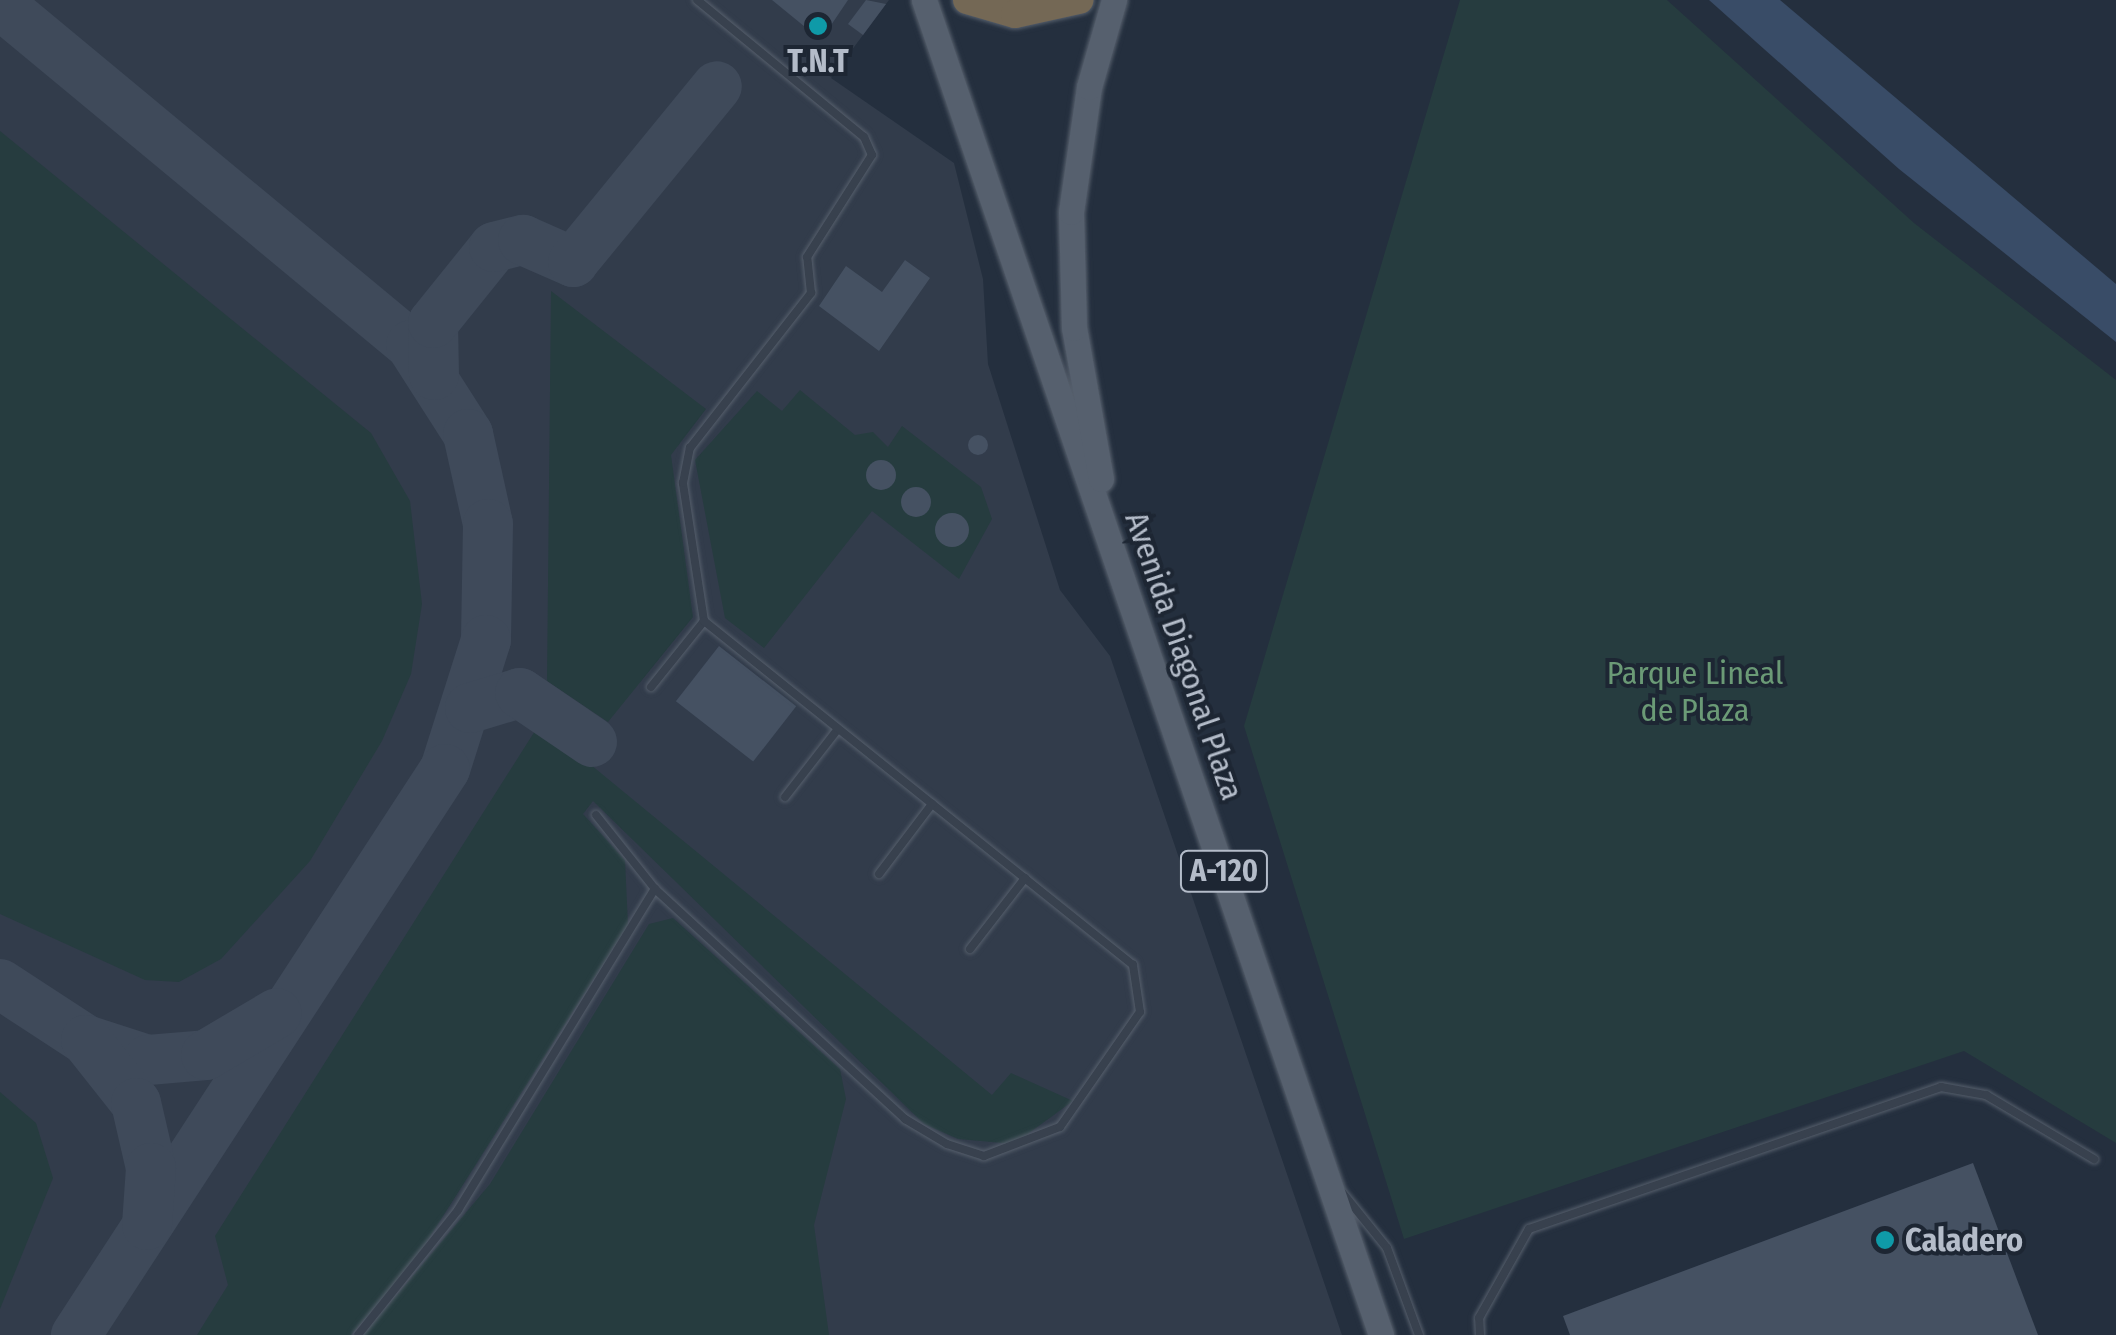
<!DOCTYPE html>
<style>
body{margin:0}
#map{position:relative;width:2116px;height:1335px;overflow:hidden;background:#242f3e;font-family:"Fira Sans Condensed",sans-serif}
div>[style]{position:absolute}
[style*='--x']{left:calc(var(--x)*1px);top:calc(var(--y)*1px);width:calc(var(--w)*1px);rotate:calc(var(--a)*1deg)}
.airport>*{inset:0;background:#323c4b}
.green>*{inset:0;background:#263c3f}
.water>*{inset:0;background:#394c67}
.taxiway>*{height:50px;margin:-25px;padding:0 25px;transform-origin:25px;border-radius:25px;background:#3f4a5a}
.building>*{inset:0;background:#455162;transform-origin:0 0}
.round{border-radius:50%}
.roads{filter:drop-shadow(0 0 2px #565f6c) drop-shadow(0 0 2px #565f6c)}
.lane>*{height:8px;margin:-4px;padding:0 4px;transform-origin:4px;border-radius:4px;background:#38414e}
.primary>*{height:25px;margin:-12.5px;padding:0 12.5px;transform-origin:12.5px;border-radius:12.5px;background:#56606e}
.highway>*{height:28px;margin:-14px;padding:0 14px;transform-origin:14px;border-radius:14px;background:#746855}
.dots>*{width:28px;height:28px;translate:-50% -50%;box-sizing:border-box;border:5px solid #1d2633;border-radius:50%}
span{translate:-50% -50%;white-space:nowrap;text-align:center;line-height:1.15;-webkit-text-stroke:8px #1d2633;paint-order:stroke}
.shield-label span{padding:2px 8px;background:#1d2633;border:2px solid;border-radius:8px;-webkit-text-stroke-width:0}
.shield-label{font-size:30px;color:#b4bcc9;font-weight:700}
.poi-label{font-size:32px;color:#b4bcc9;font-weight:700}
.left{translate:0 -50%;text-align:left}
.street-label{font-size:32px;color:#b4bcc9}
.park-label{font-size:32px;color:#6b9a76}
</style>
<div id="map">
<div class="airport">
<div style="clip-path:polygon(0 0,889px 0,831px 78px,954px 163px,983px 279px,988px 364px,1060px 590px,1110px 656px,1342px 1335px,0 1335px)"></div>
</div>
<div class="green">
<div style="clip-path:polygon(1460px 0,1667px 0,1914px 223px,2116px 380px,2116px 1143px,1964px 1051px,1404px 1239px,1244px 726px)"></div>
<div style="clip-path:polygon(0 131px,371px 433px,410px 501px,422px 604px,411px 674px,382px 741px,310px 861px,221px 959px,179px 982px,145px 980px,0 914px)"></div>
<div style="clip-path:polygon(551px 291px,706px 409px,671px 455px,693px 617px,608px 722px,547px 681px)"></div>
<div style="clip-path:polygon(800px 390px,855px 435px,873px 432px,888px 447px,902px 426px,981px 487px,992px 519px,959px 579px,872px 511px,764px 648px,725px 618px,695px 460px,757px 391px,782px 411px)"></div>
<div style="clip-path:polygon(540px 723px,992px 1095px,1011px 1073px,1073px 1101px,1014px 1144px,958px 1139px,924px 1124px,593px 801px,583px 814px,625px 860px,628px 925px,412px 1265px,351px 1335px,197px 1335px,228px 1285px,215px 1236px)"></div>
<div style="clip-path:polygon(673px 918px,840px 1069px,846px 1099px,814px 1225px,829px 1335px,363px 1335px,490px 1184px,649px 924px)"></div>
<div style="clip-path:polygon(0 1092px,36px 1123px,53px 1178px,0 1309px)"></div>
</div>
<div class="water">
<div style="clip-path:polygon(1709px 0,1780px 0,2116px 284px,2116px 342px,1899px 169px)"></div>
</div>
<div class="taxiway">
<div style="--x:0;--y:4;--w:534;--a:39.68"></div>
<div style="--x:411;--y:345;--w:106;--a:57.4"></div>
<div style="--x:468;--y:434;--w:92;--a:77.5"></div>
<div style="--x:488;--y:524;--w:116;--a:91"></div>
<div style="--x:486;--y:640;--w:135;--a:107.6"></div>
<div style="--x:445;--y:769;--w:676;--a:123.1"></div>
<div style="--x:434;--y:375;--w:52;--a:-91.1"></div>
<div style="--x:433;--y:323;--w:97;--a:-51.2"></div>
<div style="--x:494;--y:247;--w:30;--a:-14"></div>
<div style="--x:523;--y:240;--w:55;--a:23.7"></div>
<div style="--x:573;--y:262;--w:227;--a:-50.7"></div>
<div style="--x:470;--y:708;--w:52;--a:-16.7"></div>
<div style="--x:520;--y:693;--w:87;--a:34.2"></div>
<div style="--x:0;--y:984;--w:103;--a:33.1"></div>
<div style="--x:86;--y:1040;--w:65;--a:17.9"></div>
<div style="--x:148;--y:1060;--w:58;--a:-4.9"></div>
<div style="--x:206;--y:1055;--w:82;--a:-30.6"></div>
<div style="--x:86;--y:1040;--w:80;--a:51.6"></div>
<div style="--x:136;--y:1103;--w:67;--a:77"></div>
<div style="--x:151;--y:1168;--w:57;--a:94"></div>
</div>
<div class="building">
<div style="clip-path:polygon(772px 0,848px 0,821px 40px)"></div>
<div style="clip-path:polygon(866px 0,886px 4px,863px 35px,848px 24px)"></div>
<div style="clip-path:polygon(905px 260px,930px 278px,879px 351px,819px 306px,846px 266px,882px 292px)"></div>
<div class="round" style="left:968px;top:435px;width:20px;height:20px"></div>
<div class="round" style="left:866px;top:460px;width:30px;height:30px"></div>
<div class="round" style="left:901px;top:487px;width:30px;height:30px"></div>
<div class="round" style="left:935px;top:513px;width:34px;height:34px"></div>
<div style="left:719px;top:646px;width:98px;height:70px;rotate:38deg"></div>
<div style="clip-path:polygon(1973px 1163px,2038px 1335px,1570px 1335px,1563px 1316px)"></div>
</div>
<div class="roads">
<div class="lane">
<div style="--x:651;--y:687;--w:85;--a:-51.2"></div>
<div style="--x:704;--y:621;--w:140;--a:-98.7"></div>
<div style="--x:683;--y:483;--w:36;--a:-79"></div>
<div style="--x:690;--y:448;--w:197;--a:-52"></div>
<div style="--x:811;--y:293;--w:36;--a:-96"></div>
<div style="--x:807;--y:257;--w:121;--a:-57.5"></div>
<div style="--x:872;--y:155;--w:20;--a:-114"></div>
<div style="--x:864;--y:137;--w:216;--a:-140.6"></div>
<div style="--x:785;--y:797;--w:86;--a:-52.1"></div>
<div style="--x:596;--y:815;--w:95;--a:51.4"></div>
<div style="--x:655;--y:889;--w:340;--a:42.6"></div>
<div style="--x:905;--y:1119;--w:49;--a:30.8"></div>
<div style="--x:947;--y:1144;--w:39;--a:18"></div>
<div style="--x:984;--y:1156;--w:81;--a:-20.9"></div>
<div style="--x:1060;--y:1127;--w:140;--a:-55.2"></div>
<div style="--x:1140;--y:1012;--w:48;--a:-98.5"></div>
<div style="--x:1133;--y:965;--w:550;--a:-141.28"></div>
<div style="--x:879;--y:874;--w:88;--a:-52.9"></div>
<div style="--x:970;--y:949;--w:90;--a:-52.2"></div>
<div style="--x:1341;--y:1191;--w:73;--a:51.1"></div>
<div style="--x:1387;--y:1248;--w:93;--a:69.8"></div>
<div style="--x:358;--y:1335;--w:160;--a:-51.3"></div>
<div style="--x:458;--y:1210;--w:377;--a:-58.5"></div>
<div style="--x:1480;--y:1335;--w:17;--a:-93"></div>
<div style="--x:1479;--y:1318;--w:102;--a:-60.7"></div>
<div style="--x:1529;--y:1229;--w:436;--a:-19"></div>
<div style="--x:1941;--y:1087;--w:46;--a:10.1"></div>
<div style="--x:1986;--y:1095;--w:126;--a:30.7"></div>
</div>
<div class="primary">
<div style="--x:924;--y:0;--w:1411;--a:71.1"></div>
<div style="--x:1101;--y:479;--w:153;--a:-100.1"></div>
<div style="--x:1074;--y:328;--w:116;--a:-91.5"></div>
<div style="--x:1071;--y:212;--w:126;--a:-81.8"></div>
<div style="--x:1089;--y:87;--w:91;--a:-74"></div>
</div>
<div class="highway">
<div style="--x:967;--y:0;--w:50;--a:16.3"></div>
<div style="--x:1015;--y:14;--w:66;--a:-12.3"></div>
</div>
</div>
<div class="dots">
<div style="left:818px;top:26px;background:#0f9aa8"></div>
<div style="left:1885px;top:1240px;background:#0f9aa8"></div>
</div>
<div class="shield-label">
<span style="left:1224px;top:871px">A-120</span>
</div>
<div class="poi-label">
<span style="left:818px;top:61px">T.N.T</span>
<span class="left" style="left:1905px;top:1240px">Caladero</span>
</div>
<div class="street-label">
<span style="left:1184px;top:656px;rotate:71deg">Avenida Diagonal Plaza</span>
</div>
<div class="park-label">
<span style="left:1695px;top:692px">Parque Lineal<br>de Plaza</span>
</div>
</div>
